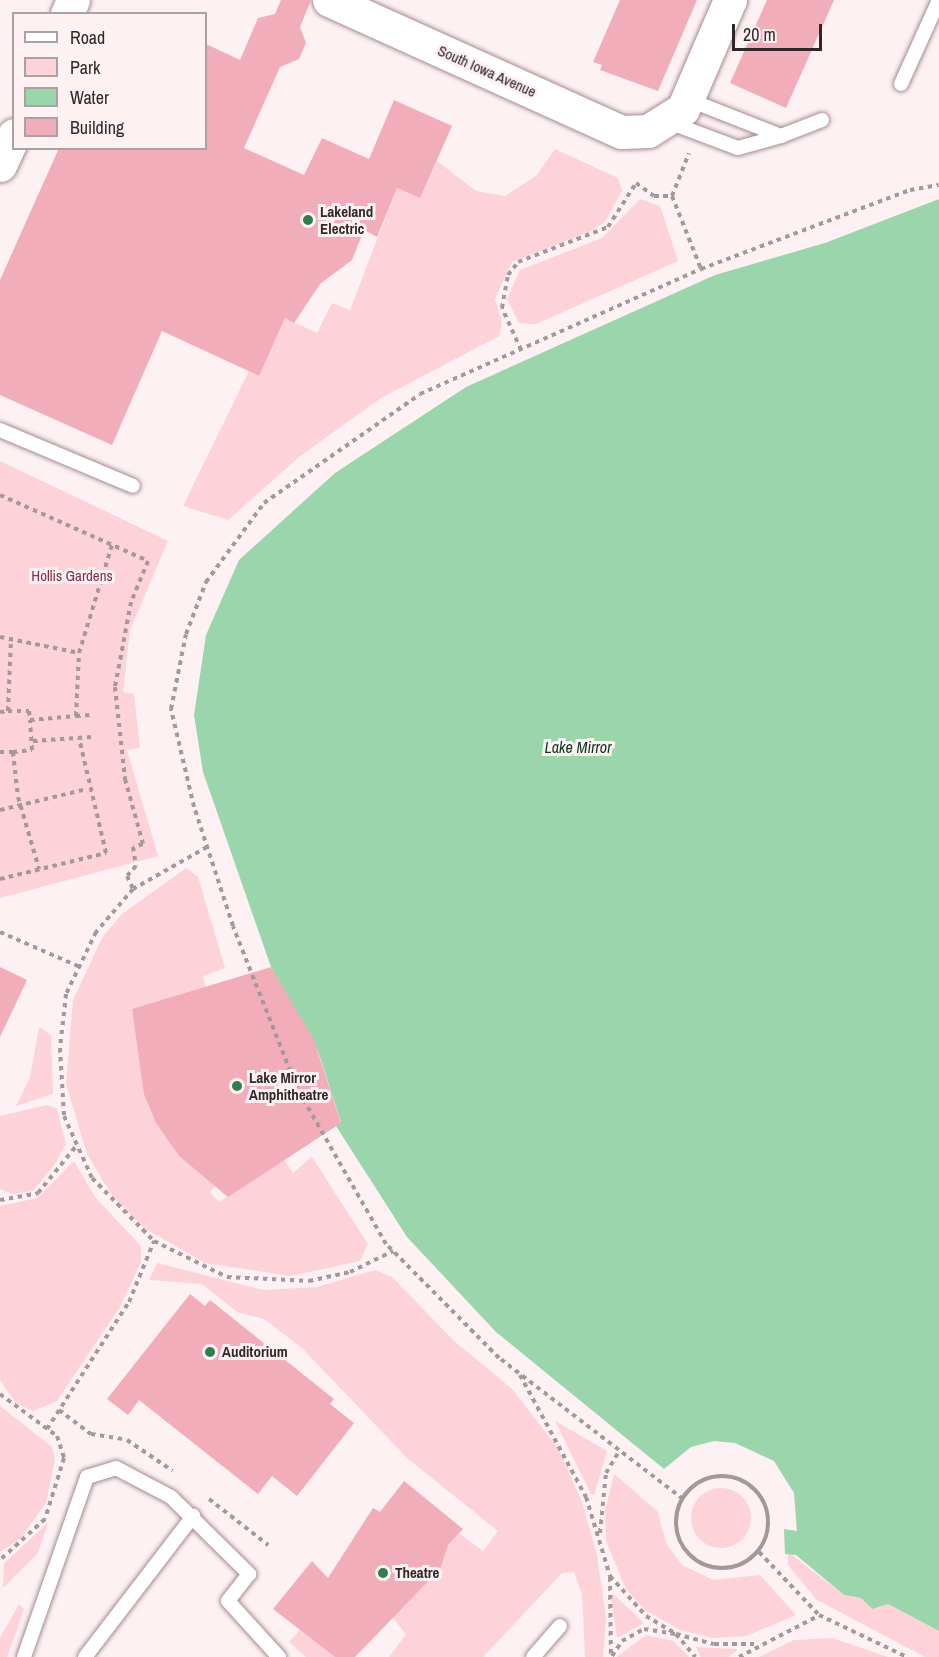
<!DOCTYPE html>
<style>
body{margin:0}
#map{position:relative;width:939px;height:1657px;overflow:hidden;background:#fdf1f3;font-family:"Archivo Narrow",sans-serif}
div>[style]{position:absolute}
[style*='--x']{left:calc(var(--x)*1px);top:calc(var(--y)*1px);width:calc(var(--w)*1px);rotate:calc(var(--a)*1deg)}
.green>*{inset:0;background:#fdd2d9}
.round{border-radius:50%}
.water>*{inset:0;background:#9bd5ac}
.building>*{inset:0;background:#f2adba}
.path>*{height:4px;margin-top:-2px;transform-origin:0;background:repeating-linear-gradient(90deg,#a4989a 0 4.5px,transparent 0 9px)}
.path>.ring{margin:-2px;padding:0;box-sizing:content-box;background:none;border:4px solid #a4989a;border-radius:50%}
.roads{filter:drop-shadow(0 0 2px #a58b8f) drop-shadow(0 0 2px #a58b8f)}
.lane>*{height:14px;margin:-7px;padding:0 7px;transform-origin:7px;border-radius:7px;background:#fff}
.secondary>*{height:33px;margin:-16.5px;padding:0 16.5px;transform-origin:16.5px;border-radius:16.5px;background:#fff}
.dots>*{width:16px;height:16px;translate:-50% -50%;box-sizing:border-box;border:3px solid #fdf1f3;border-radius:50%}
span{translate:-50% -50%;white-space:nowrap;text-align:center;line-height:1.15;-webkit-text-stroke:6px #fdf1f3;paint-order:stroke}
.street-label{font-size:15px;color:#312628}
.poi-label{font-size:15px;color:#312628;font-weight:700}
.left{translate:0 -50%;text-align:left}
.park-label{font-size:15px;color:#803045}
.water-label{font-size:16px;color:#0a371d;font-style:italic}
.legend{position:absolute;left:12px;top:12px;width:195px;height:138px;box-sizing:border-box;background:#fdf1f3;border:2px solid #aba0a2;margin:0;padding:8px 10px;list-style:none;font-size:18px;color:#312628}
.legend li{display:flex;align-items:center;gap:12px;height:30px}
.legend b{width:30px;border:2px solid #aba0a2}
.scale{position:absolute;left:732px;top:24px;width:90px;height:27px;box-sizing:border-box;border:3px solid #312628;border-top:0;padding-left:8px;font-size:18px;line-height:21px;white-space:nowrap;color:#312628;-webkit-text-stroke:4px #fdf1f3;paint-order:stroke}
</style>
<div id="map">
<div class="green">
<div style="clip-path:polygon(555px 149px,618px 178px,622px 191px,605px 222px,591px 231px,512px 262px,495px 299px,502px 323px,499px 336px,381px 398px,299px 457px,228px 520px,183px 506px,249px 371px,259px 376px,285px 318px,317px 333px,332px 303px,350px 310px,397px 188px,420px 198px,437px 161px,476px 191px,505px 196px,537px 175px)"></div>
<div style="clip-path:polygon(640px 199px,660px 206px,678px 261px,536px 324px,519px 323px,507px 299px,520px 270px,602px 238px)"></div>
<div style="clip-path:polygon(0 461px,168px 541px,130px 630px,123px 692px,134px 694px,140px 748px,127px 750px,158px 856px,0 898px)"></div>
<div style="clip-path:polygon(186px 868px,198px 877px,225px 968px,203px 976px,206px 989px,132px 1009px,152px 1114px,179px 1156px,215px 1186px,210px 1192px,219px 1202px,284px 1160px,293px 1173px,312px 1157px,368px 1244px,360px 1261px,290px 1276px,205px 1263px,144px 1228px,111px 1194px,87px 1154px,66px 1084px,73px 1000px,102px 938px,122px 914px)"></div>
<div style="clip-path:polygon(39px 1027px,51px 1035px,53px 1094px,16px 1106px,30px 1078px)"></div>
<div style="clip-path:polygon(47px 1105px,57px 1109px,66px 1144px,55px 1164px,33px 1191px,13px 1194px,0 1189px,0 1116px)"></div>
<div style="clip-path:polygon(74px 1161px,95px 1197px,141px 1246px,141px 1262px,120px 1307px,57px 1401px,33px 1411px,16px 1403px,0 1380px,0 1206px,37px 1198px)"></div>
<div style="clip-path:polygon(157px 1263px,263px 1290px,317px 1287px,375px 1270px,392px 1277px,454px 1341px,512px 1389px,558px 1448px,582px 1502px,597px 1555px,606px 1618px,603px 1657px,585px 1657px,582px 1594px,574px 1572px,562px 1573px,483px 1657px,389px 1657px,406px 1634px,391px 1615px,437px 1557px,459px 1533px,483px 1551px,498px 1531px,407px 1458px,302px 1348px,264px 1319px,237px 1312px,202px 1284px,149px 1280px)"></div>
<div style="clip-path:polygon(0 1406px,52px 1447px,55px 1459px,46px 1503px,20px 1539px,0 1552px)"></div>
<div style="clip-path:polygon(555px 1421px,607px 1451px,594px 1495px,591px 1494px)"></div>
<div style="clip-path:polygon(614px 1474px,657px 1511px,667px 1545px,682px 1565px,713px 1580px,760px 1575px,796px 1615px,746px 1636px,713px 1638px,680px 1630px,645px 1610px,626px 1589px,606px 1541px,605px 1511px)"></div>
<div class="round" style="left:691px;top:1488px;width:60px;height:60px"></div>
<div style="clip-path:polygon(48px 1523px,38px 1553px,3px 1588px,4px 1563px)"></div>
<div style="clip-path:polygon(788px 1552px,844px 1595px,861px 1598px,872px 1609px,888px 1604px,939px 1631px,939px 1657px,925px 1657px,817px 1600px,788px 1565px)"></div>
<div style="clip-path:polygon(613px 1594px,644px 1623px,617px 1638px,611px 1597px)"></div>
<div style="clip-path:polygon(19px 1604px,24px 1609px,19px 1624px,7px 1657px,0 1657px,0 1638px)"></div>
<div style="clip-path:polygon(300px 1630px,335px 1657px,306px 1657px,289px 1642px)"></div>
<div style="clip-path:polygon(646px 1635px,673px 1641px,689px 1657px,617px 1657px)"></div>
<div style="clip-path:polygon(832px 1638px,888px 1657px,759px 1657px,794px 1640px)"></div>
<div style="clip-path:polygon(696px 1647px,735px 1649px,738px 1650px,728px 1657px,701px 1657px)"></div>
</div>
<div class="water">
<div style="clip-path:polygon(939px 199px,939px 1631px,888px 1604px,872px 1609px,861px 1598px,844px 1595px,796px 1555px,785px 1554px,784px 1529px,797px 1531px,794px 1493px,774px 1461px,735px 1443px,714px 1441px,691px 1447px,664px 1469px,496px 1332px,407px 1237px,336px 1126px,341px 1122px,318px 1051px,271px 967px,203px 772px,194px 715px,206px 635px,239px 560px,335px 473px,466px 387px,715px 275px,825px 243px)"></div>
</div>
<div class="building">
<div style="clip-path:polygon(281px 0,311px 0,300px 27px,306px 43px,299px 59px,280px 67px,244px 148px,304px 175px,322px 138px,369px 159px,394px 100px,452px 126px,420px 198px,397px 188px,377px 237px,364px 230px,352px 260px,320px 284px,294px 323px,285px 318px,259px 376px,162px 331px,112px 445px,0 395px,0 280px,59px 148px,206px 148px,206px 44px,240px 60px,258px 18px,275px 14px)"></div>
<div style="clip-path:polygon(620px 0,697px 0,658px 91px,600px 70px,602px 65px,593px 62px)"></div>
<div style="clip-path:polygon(767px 0,834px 0,786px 108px,730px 83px)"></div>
<div style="clip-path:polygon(0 967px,27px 980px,0 1037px)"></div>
<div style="clip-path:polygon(271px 967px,314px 1040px,341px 1123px,228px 1197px,179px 1156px,156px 1123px,144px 1094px,132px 1009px)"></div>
<div style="clip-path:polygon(190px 1294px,205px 1306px,210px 1300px,334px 1399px,330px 1404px,354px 1423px,297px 1496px,272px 1476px,258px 1494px,139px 1400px,128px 1415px,107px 1399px)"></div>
<div style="clip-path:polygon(404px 1481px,463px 1529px,448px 1545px,440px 1569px,355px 1657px,335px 1657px,273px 1609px,312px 1561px,328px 1578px,373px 1508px,380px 1512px)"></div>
</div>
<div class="path">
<div style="--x:672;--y:196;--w:79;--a:68.3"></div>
<div style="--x:521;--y:350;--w:46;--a:-114.3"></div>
<div style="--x:502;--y:308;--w:34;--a:-80"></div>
<div style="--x:508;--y:275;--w:16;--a:-52"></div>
<div style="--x:518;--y:262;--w:97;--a:-21.3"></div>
<div style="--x:608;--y:227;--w:52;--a:-57.5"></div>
<div style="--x:636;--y:183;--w:22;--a:36"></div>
<div style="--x:654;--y:196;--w:18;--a:0"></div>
<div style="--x:672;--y:196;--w:46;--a:-68.4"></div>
<div style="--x:0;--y:495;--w:162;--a:24"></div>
<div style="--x:148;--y:561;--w:44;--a:112.5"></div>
<div style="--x:131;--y:602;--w:86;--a:100.7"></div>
<div style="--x:115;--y:687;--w:93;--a:83.8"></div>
<div style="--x:125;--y:779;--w:67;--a:74.5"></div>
<div style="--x:143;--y:844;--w:10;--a:163"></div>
<div style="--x:133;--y:847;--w:19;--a:81"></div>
<div style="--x:136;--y:866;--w:13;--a:132"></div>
<div style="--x:127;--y:876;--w:14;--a:65"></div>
<div style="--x:0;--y:637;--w:81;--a:11.4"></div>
<div style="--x:8;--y:711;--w:21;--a:0"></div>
<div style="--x:29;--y:711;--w:9;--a:84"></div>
<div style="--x:0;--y:712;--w:8;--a:-7"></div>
<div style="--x:8;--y:711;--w:71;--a:-87.6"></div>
<div style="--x:76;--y:716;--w:14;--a:-4"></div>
<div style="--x:33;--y:741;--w:58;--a:-3.9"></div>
<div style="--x:0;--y:752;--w:13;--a:0"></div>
<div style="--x:13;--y:752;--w:45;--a:83.7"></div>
<div style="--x:18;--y:797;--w:75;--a:73.7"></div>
<div style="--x:13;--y:752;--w:19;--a:-6"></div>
<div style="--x:32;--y:750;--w:30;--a:-94"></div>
<div style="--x:30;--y:720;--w:46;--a:-5"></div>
<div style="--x:76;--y:716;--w:63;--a:-87.3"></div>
<div style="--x:79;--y:653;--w:113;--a:-73"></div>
<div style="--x:0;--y:810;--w:89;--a:-13.6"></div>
<div style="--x:207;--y:847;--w:85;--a:150.4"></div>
<div style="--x:133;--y:889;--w:57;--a:130.7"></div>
<div style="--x:96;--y:932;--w:69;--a:115.8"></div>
<div style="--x:66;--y:994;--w:54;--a:96.3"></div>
<div style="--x:60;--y:1048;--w:68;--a:86.6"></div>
<div style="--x:64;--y:1116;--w:68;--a:65.7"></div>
<div style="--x:92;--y:1178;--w:88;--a:45.5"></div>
<div style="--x:154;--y:1241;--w:81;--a:26.3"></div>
<div style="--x:227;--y:1277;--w:82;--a:2.8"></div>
<div style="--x:309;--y:1281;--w:42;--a:-12.4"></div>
<div style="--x:350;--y:1272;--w:48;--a:-26"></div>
<div style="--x:0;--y:879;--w:109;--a:-13.8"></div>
<div style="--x:106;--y:853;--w:118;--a:-103.2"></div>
<div style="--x:0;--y:932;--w:85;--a:23.6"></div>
<div style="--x:0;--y:1200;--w:39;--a:-10"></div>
<div style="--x:38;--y:1193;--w:62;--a:-50.9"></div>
<div style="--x:520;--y:1375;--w:139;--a:61.6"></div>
<div style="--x:586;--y:1497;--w:83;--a:73.1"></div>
<div style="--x:610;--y:1576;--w:54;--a:48"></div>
<div style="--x:646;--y:1616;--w:35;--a:31"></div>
<div style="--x:676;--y:1634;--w:39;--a:15"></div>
<div style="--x:714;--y:1644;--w:43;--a:0"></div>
<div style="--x:0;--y:1394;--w:71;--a:36.4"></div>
<div style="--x:57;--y:1436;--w:23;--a:72"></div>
<div style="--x:64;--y:1458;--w:64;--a:107.3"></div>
<div style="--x:45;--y:1519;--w:61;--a:137.7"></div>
<div style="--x:59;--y:1410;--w:40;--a:37"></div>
<div style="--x:91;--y:1434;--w:36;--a:9"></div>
<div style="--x:127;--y:1440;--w:55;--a:34"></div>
<div style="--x:47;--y:1429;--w:151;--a:-57.2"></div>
<div style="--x:129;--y:1302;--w:66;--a:-67.7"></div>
<div class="ring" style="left:676px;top:1476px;width:88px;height:88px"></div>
<div style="--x:209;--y:1499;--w:75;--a:37.9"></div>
<div style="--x:683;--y:1499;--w:232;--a:-142.5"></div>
<div style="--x:499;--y:1358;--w:161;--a:-134.7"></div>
<div style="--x:386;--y:1244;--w:180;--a:-119.7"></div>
<div style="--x:297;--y:1088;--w:174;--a:-111.6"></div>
<div style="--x:233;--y:926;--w:125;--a:-108.1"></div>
<div style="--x:194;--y:807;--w:101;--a:-103.2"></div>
<div style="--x:171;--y:709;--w:76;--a:-78.7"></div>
<div style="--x:186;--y:634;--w:56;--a:-69"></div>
<div style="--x:206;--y:582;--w:98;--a:-53.7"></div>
<div style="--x:264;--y:503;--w:190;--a:-34.9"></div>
<div style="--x:420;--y:394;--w:308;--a:-24"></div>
<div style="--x:701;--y:269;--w:223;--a:-20.7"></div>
<div style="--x:910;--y:190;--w:29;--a:-10"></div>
<div style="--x:600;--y:1533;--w:60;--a:-84.3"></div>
<div style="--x:606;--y:1473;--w:26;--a:-59"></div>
<div style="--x:759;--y:1552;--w:87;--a:46.4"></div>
<div style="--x:819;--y:1615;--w:98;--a:25.5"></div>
<div style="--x:610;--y:1577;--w:79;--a:89.3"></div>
<div style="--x:612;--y:1656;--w:18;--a:-56"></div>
<div style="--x:622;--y:1641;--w:25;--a:-29"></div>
<div style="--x:644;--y:1629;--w:32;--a:9"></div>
<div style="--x:676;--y:1634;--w:30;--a:50"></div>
<div style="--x:739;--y:1657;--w:89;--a:-27.4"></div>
</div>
<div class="roads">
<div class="lane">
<div style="--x:901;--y:84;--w:92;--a:-65.7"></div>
<div style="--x:666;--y:121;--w:77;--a:20.6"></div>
<div style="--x:738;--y:148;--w:45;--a:-15.6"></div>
<div style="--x:781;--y:136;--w:101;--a:-158.5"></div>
<div style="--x:781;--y:136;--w:44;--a:-21.3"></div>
<div style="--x:0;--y:430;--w:144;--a:22.8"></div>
<div style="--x:24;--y:1657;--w:191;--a:-70.7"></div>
<div style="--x:87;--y:1477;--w:30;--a:-17"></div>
<div style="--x:116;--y:1468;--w:62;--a:27.8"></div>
<div style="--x:171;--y:1497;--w:110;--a:44.6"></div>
<div style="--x:249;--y:1574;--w:34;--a:128"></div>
<div style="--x:228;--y:1601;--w:76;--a:47.7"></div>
<div style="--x:85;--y:1657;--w:178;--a:-52.5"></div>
<div style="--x:533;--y:1657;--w:41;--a:-48.9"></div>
</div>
<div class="secondary">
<div style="--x:329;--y:0;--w:321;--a:24.3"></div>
<div style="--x:622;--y:132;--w:26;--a:-2"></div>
<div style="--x:648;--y:131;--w:41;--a:-32.2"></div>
<div style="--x:683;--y:109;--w:119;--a:-66.7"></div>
<div style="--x:67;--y:14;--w:15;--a:-67"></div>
<div style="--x:0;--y:165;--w:33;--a:-65"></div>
</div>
</div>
<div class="dots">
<div style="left:308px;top:220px;background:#2f7e4e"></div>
<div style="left:237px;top:1086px;background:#2f7e4e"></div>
<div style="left:210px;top:1352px;background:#2f7e4e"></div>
<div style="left:383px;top:1573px;background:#2f7e4e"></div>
</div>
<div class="street-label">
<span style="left:487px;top:71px;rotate:24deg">South Iowa Avenue</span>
</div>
<div class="poi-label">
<span class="left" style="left:320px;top:220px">Lakeland<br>Electric</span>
<span class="left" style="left:249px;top:1086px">Lake Mirror<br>Amphitheatre</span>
<span class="left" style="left:222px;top:1352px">Auditorium</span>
<span class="left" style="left:395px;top:1573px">Theatre</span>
</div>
<div class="park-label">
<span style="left:72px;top:576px">Hollis Gardens</span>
</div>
<div class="water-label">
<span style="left:578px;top:747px">Lake Mirror</span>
</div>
<ul class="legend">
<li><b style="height:8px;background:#fff"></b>Road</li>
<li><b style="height:16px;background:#fdd2d9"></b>Park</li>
<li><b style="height:16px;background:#9bd5ac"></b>Water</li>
<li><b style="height:16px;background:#f2adba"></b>Building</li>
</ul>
<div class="scale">20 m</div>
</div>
